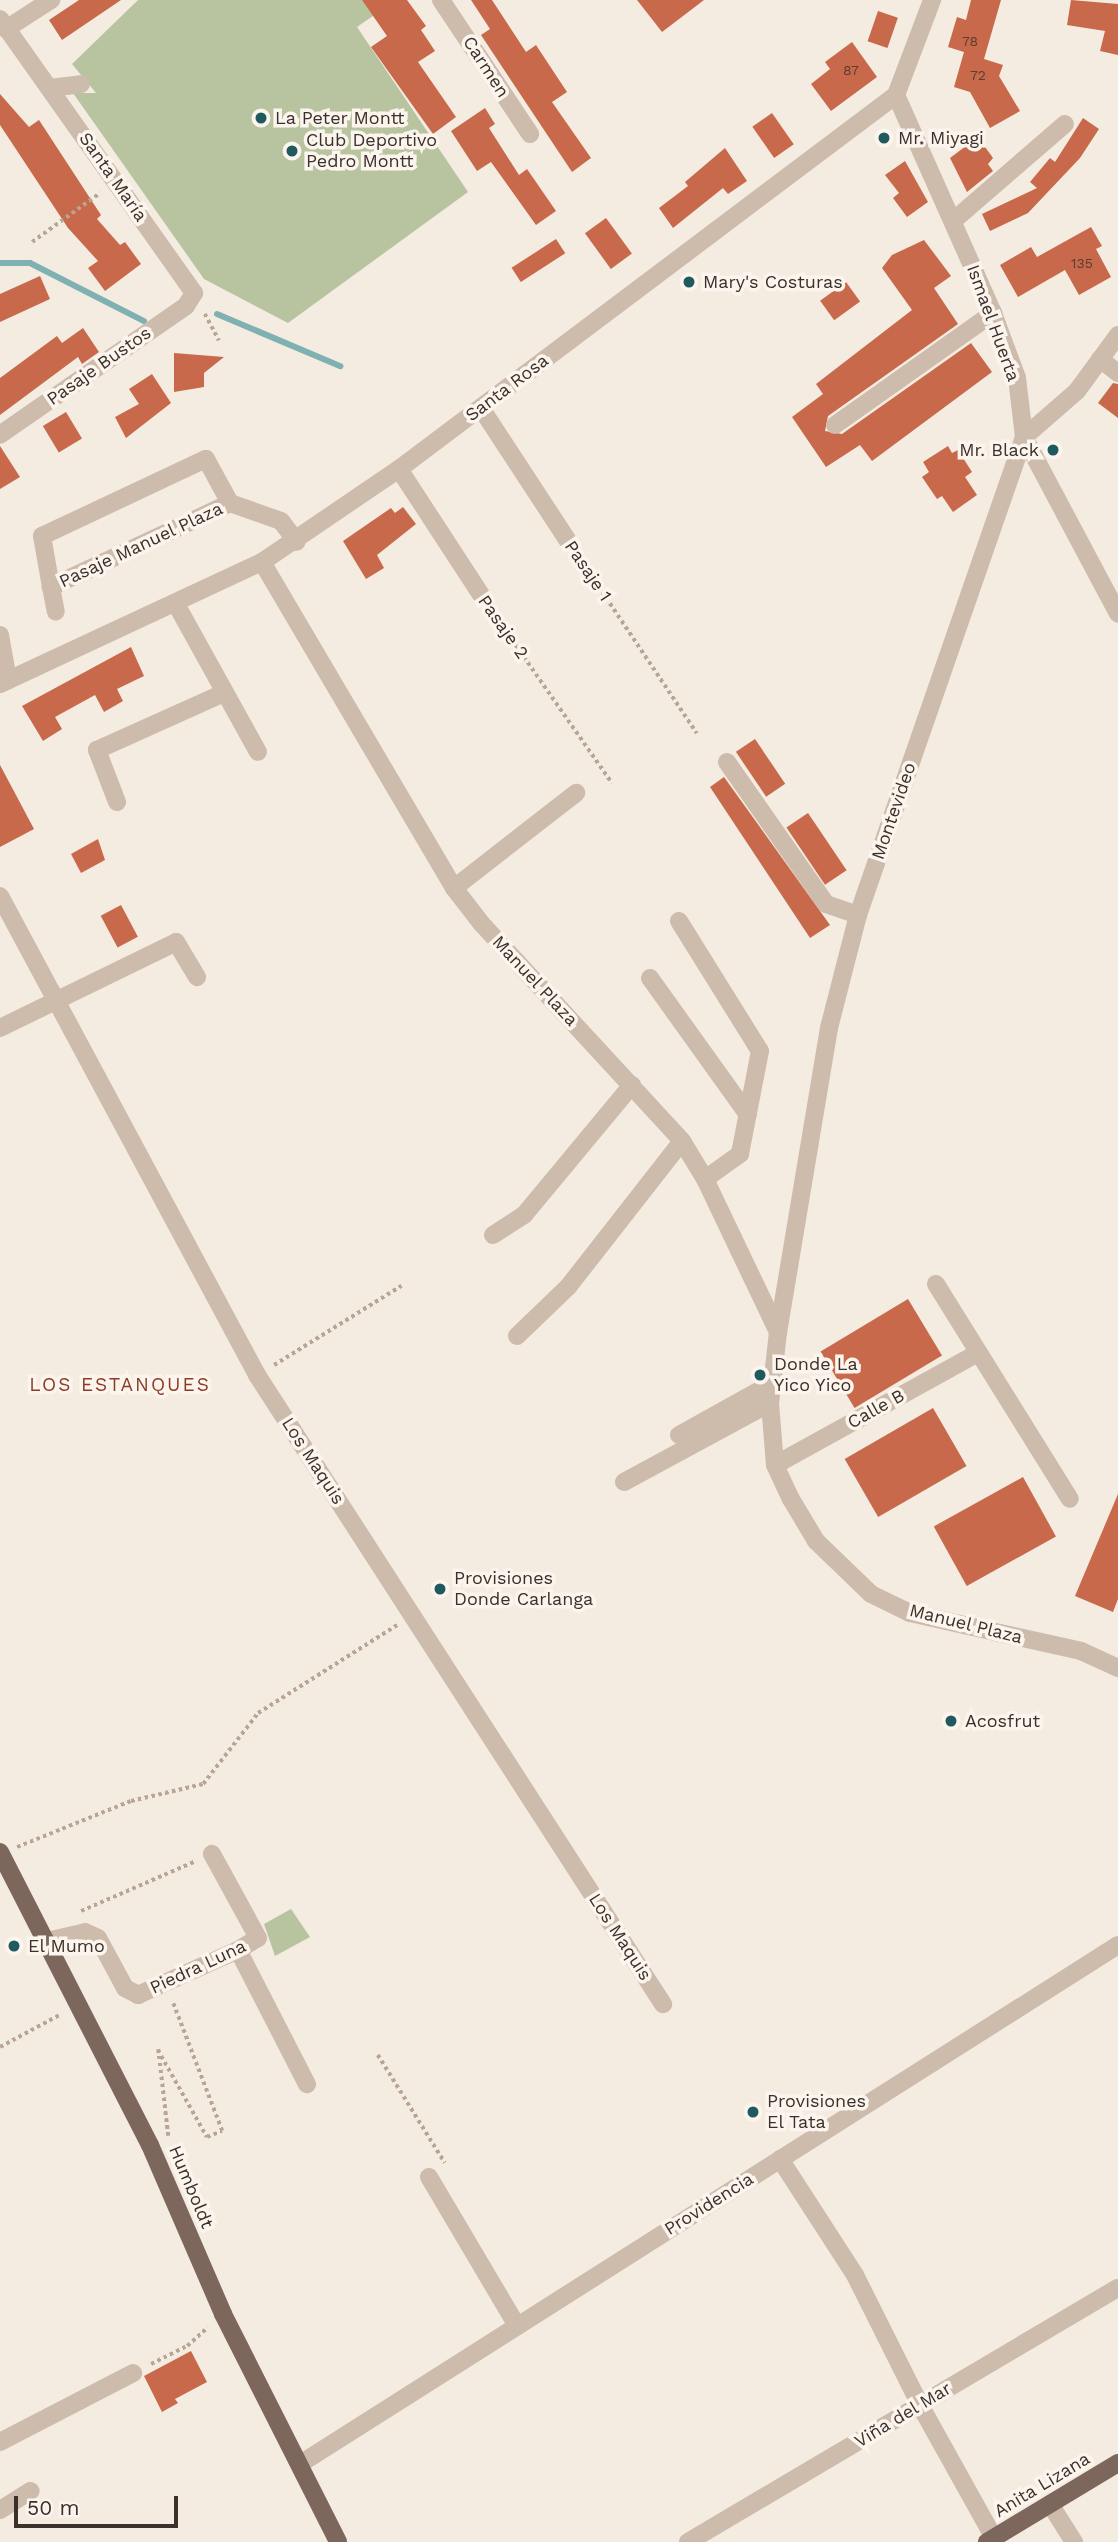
<!DOCTYPE html>
<meta charset="utf-8">
<style>
body{margin:0}
#map{position:relative;width:1118px;height:2542px;overflow:hidden;background:#f4ebe1;font-family:"Work Sans",sans-serif}
div>[style]{position:absolute}
[style*='--x']{left:calc(var(--x)*1px);top:calc(var(--y)*1px);width:calc(var(--w)*1px);rotate:calc(var(--a)*1deg)}
.green>*{inset:0;background:#b8c4a0}
.stream>*{height:6px;margin:-3px;padding:0 3px;transform-origin:3px;border-radius:3px;background:#7fb0b2}
.building>*{inset:0;background:#c8694b;transform-origin:0 0}
.path>*{height:3.5px;margin-top:-1.75px;transform-origin:0;background:repeating-linear-gradient(90deg,#b9a596 0 3.5px,transparent 0 7px)}
.minor>*{height:18px;margin:-9px;padding:0 9px;transform-origin:9px;border-radius:9px;background:#cdbbac}
.major>*{height:18px;margin:-9px;padding:0 9px;transform-origin:9px;border-radius:9px;background:#7d675c}
.dots>*{width:19px;height:19px;translate:-50% -50%;box-sizing:border-box;border:4px solid #fbf5ee;border-radius:50%}
span{translate:-50% -50%;white-space:nowrap;text-align:center;line-height:1.15;-webkit-text-stroke:7px #fbf5ee;paint-order:stroke}
.number-label{font-size:14px;color:#5e3e33}
.number-label span{-webkit-text-stroke-width:0}
.street-label{font-size:18px;color:#3b302b}
.poi-label{font-size:18px;color:#3b302b}
.left{translate:0 -50%;text-align:left}
.right{translate:-100% -50%;text-align:right}
.neighbourhood-label{font-size:19px;color:#8c3b22;letter-spacing:2px}
.scale{position:absolute;left:14px;top:2496px;width:164px;height:32px;box-sizing:border-box;border:4px solid #3b302b;border-top:0;padding-left:9px;font-size:21px;line-height:24px;white-space:nowrap;color:#3b302b;-webkit-text-stroke:5px #fbf5ee;paint-order:stroke}
</style>
<div id="map">
<div class="green">
<div style="clip-path:polygon(138px 0,396px 0,357px 27px,468px 192px,288px 323px,204px 279px,73px 93px,96px 93px,72px 64px)"></div>
<div style="clip-path:polygon(291px 1909px,310px 1937px,275px 1956px,264px 1924px)"></div>
</div>
<div class="stream">
<div style="--x:0;--y:263;--w:30;--a:0"></div>
<div style="--x:30;--y:263;--w:128;--a:27"></div>
<div style="--x:217;--y:314;--w:134;--a:22.9"></div>
</div>
<div class="building">
<div style="clip-path:polygon(79px 0,121px 0,62px 40px,49px 20px)"></div>
<div style="clip-path:polygon(362px 0,407px 0,426px 26px,421px 30px,435px 51px,418px 62px,456px 117px,433px 134px,371px 47px,387px 36px)"></div>
<div style="clip-path:polygon(471px 0,492px 0,526px 52px,536px 45px,567px 92px,552px 102px,591px 158px,572px 172px,481px 35px,490px 29px)"></div>
<div style="clip-path:polygon(637px 0,704px 0,662px 32px)"></div>
<div style="clip-path:polygon(971px 0,1001px 0,984px 59px,1003px 65px,999px 76px,1020px 111px,990px 128px,970px 92px,954px 87px,964px 52px,948px 47px,957px 17px,966px 20px)"></div>
<div style="clip-path:polygon(1071px 0,1118px 4px,1118px 55px,1100px 51px,1105px 31px,1067px 25px)"></div>
<div style="left:878px;top:11px;width:21px;height:32px;rotate:19deg"></div>
<div style="clip-path:polygon(852px 42px,877px 77px,831px 111px,811px 84px,830px 69px,825px 62px)"></div>
<div style="clip-path:polygon(0 94px,29px 127px,39px 120px,101px 215px,97px 219px,120px 245px,125px 242px,141px 264px,105px 291px,88px 268px,98px 261px,68px 228px,0 125px)"></div>
<div style="clip-path:polygon(485px 108px,495px 124px,489px 128px,519px 175px,527px 169px,556px 211px,536px 225px,491px 162px,477px 171px,451px 131px)"></div>
<div style="left:772px;top:113px;width:38px;height:24px;rotate:55deg"></div>
<div style="clip-path:polygon(1083px 118px,1099px 129px,1080px 158px,1028px 213px,990px 231px,982px 214px,1037px 188px,1030px 182px,1050px 158px,1055px 162px)"></div>
<div style="clip-path:polygon(978px 137px,993px 158px,988px 164px,993px 171px,967px 192px,950px 158px)"></div>
<div style="clip-path:polygon(725px 148px,747px 181px,728px 194px,723px 188px,673px 228px,659px 208px,688px 186px,685px 182px)"></div>
<div style="clip-path:polygon(905px 161px,928px 202px,907px 217px,893px 198px,899px 193px,885px 175px)"></div>
<div style="left:606px;top:218px;width:44px;height:26px;rotate:54deg"></div>
<div style="clip-path:polygon(1091px 227px,1102px 246px,1096px 249px,1111px 277px,1079px 295px,1065px 270px,1018px 297px,1000px 265px,1031px 247px,1037px 257px)"></div>
<div style="left:556px;top:239px;width:17px;height:53px;rotate:57deg"></div>
<div style="clip-path:polygon(924px 240px,951px 276px,934px 288px,958px 324px,828px 416px,825px 431px,842px 434px,971px 343px,992px 372px,872px 461px,860px 445px,826px 467px,792px 417px,823px 394px,816px 384px,912px 310px,882px 268px,892px 255px)"></div>
<div style="clip-path:polygon(40px 276px,50px 299px,0 322px,0 294px)"></div>
<div style="left:846px;top:282px;width:24px;height:32px;rotate:54deg"></div>
<div style="clip-path:polygon(83px 328px,99px 352px,82px 364px,78px 357px,0 415px,0 378px,57px 336px,62px 343px)"></div>
<div style="clip-path:polygon(174px 353px,224px 357px,204px 373px,204px 387px,174px 392px)"></div>
<div style="clip-path:polygon(152px 374px,171px 403px,126px 438px,115px 417px,139px 404px,129px 389px)"></div>
<div style="clip-path:polygon(1113px 383px,1118px 384px,1118px 418px,1098px 403px)"></div>
<div style="left:66px;top:412px;width:31px;height:27px;rotate:59deg"></div>
<div style="clip-path:polygon(0 446px,20px 477px,0 489px)"></div>
<div style="clip-path:polygon(948px 446px,952px 453px,958px 450px,972px 472px,965px 477px,977px 495px,953px 512px,942px 496px,937px 499px,922px 477px,929px 472px,923px 462px)"></div>
<div style="clip-path:polygon(403px 507px,416px 524px,377px 555px,384px 568px,366px 579px,343px 541px,391px 508px,395px 513px)"></div>
<div style="clip-path:polygon(131px 647px,144px 676px,117px 689px,123px 701px,104px 712px,95px 695px,55px 717px,62px 729px,43px 741px,22px 706px)"></div>
<div style="left:755px;top:739px;width:54px;height:23px;rotate:56deg"></div>
<div style="clip-path:polygon(0 765px,34px 829px,0 847px)"></div>
<div style="clip-path:polygon(724px 777px,830px 925px,810px 938px,710px 787px)"></div>
<div style="left:808px;top:813px;width:69px;height:26px;rotate:56deg"></div>
<div style="clip-path:polygon(98px 839px,105px 860px,81px 873px,71px 854px)"></div>
<div style="left:121px;top:905px;width:36px;height:23px;rotate:62deg"></div>
<div style="left:908px;top:1299px;width:66px;height:102px;rotate:59deg"></div>
<div style="left:933px;top:1408px;width:67px;height:102px;rotate:60deg"></div>
<div style="left:1023px;top:1477px;width:68px;height:102px;rotate:61deg"></div>
<div style="clip-path:polygon(1118px 1494px,1118px 1599px,1113px 1612px,1075px 1596px)"></div>
<div style="clip-path:polygon(191px 2351px,207px 2382px,175px 2399px,178px 2403px,162px 2412px,144px 2376px)"></div>
</div>
<div class="path">
<div style="--x:32;--y:242;--w:84;--a:-35.8"></div>
<div style="--x:205;--y:314;--w:30;--a:62"></div>
<div style="--x:579;--y:557;--w:212;--a:56.2"></div>
<div style="--x:492;--y:611;--w:210;--a:55.1"></div>
<div style="--x:274;--y:1365;--w:150;--a:-31.9"></div>
<div style="--x:17;--y:1847;--w:123;--a:-22"></div>
<div style="--x:131;--y:1801;--w:74;--a:-13.3"></div>
<div style="--x:203;--y:1784;--w:90;--a:-52.2"></div>
<div style="--x:258;--y:1713;--w:165;--a:-32.3"></div>
<div style="--x:81;--y:1911;--w:125;--a:-23.5"></div>
<div style="--x:0;--y:2047;--w:69;--a:-28.4"></div>
<div style="--x:378;--y:2055;--w:127;--a:58.2"></div>
<div style="--x:168;--y:2136;--w:87;--a:-96.6"></div>
<div style="--x:158;--y:2050;--w:100;--a:60.6"></div>
<div style="--x:207;--y:2137;--w:16;--a:-22"></div>
<div style="--x:222;--y:2131;--w:139;--a:-111"></div>
<div style="--x:151;--y:2364;--w:40;--a:-26.6"></div>
<div style="--x:187;--y:2346;--w:28;--a:-42"></div>
</div>
<div class="minor">
<div style="--x:441;--y:0;--w:161;--a:56.4"></div>
<div style="--x:0;--y:19;--w:336;--a:54.7"></div>
<div style="--x:194;--y:293;--w:15;--a:122"></div>
<div style="--x:186;--y:306;--w:226;--a:145.3"></div>
<div style="--x:6;--y:29;--w:54;--a:-32.8"></div>
<div style="--x:50;--y:88;--w:31;--a:-7"></div>
<div style="--x:896;--y:95;--w:239;--a:66"></div>
<div style="--x:993;--y:313;--w:69;--a:69.7"></div>
<div style="--x:1017;--y:378;--w:59;--a:83.2"></div>
<div style="--x:1024;--y:437;--w:200;--a:62"></div>
<div style="--x:953;--y:221;--w:148;--a:-40.9"></div>
<div style="--x:1118;--y:335;--w:69;--a:126.2"></div>
<div style="--x:1077;--y:391;--w:70;--a:139"></div>
<div style="--x:1024;--y:437;--w:506;--a:109.15"></div>
<div style="--x:858;--y:915;--w:117;--a:104.4"></div>
<div style="--x:829;--y:1028;--w:308;--a:99.5"></div>
<div style="--x:778;--y:1332;--w:71;--a:96.4"></div>
<div style="--x:770;--y:1403;--w:62;--a:85.4"></div>
<div style="--x:775;--y:1465;--w:38;--a:65"></div>
<div style="--x:791;--y:1499;--w:49;--a:59.2"></div>
<div style="--x:816;--y:1541;--w:76;--a:43.9"></div>
<div style="--x:871;--y:1594;--w:43;--a:26"></div>
<div style="--x:910;--y:1613;--w:175;--a:12.5"></div>
<div style="--x:1081;--y:1651;--w:41;--a:24.7"></div>
<div style="--x:1100;--y:359;--w:23;--a:38"></div>
<div style="--x:481;--y:408;--w:159;--a:56.8"></div>
<div style="--x:835;--y:425;--w:194;--a:-35.3"></div>
<div style="--x:399;--y:469;--w:150;--a:56.9"></div>
<div style="--x:230;--y:503;--w:198;--a:154.9"></div>
<div style="--x:51;--y:587;--w:52;--a:-100"></div>
<div style="--x:42;--y:536;--w:181;--a:-25.2"></div>
<div style="--x:206;--y:459;--w:50;--a:61.4"></div>
<div style="--x:230;--y:503;--w:54;--a:19.4"></div>
<div style="--x:281;--y:521;--w:26;--a:53"></div>
<div style="--x:262;--y:562;--w:378;--a:59.5"></div>
<div style="--x:454;--y:888;--w:44;--a:52.4"></div>
<div style="--x:481;--y:923;--w:297;--a:47.3"></div>
<div style="--x:682;--y:1141;--w:44;--a:58.8"></div>
<div style="--x:705;--y:1179;--w:170;--a:64.5"></div>
<div style="--x:51;--y:587;--w:25;--a:79"></div>
<div style="--x:176;--y:604;--w:169;--a:61"></div>
<div style="--x:0;--y:635;--w:46;--a:79.9"></div>
<div style="--x:0;--y:684;--w:289;--a:-25"></div>
<div style="--x:262;--y:562;--w:166;--a:-34.2"></div>
<div style="--x:399;--y:469;--w:622;--a:-36.96"></div>
<div style="--x:896;--y:95;--w:102;--a:-69.2"></div>
<div style="--x:727;--y:762;--w:173;--a:55.1"></div>
<div style="--x:826;--y:904;--w:34;--a:19"></div>
<div style="--x:117;--y:802;--w:56;--a:-111"></div>
<div style="--x:97;--y:750;--w:139;--a:-24.2"></div>
<div style="--x:454;--y:888;--w:155;--a:-37.9"></div>
<div style="--x:0;--y:896;--w:544;--a:61.78"></div>
<div style="--x:257;--y:1375;--w:749;--a:57.16"></div>
<div style="--x:679;--y:921;--w:153;--a:58.1"></div>
<div style="--x:760;--y:1051;--w:105;--a:101"></div>
<div style="--x:740;--y:1154;--w:43;--a:144.5"></div>
<div style="--x:650;--y:978;--w:168;--a:54.4"></div>
<div style="--x:0;--y:1028;--w:196;--a:-26"></div>
<div style="--x:176;--y:942;--w:41;--a:59"></div>
<div style="--x:493;--y:1235;--w:37;--a:-33"></div>
<div style="--x:524;--y:1215;--w:169;--a:-50.3"></div>
<div style="--x:936;--y:1284;--w:253;--a:58.1"></div>
<div style="--x:517;--y:1336;--w:71;--a:-43.9"></div>
<div style="--x:568;--y:1287;--w:185;--a:-52"></div>
<div style="--x:679;--y:1435;--w:107;--a:-29"></div>
<div style="--x:775;--y:1465;--w:232;--a:-28.9"></div>
<div style="--x:624;--y:1482;--w:166;--a:-28.4"></div>
<div style="--x:47;--y:1941;--w:39;--a:-13"></div>
<div style="--x:85;--y:1932;--w:14;--a:25"></div>
<div style="--x:98;--y:1938;--w:57;--a:61.6"></div>
<div style="--x:125;--y:1988;--w:15;--a:28"></div>
<div style="--x:138;--y:1995;--w:110;--a:-24.2"></div>
<div style="--x:238;--y:1950;--w:23;--a:-31"></div>
<div style="--x:258;--y:1938;--w:96;--a:-118.7"></div>
<div style="--x:238;--y:1950;--w:151;--a:62.8"></div>
<div style="--x:780;--y:2159;--w:138;--a:57.1"></div>
<div style="--x:855;--y:2275;--w:145;--a:63.4"></div>
<div style="--x:920;--y:2405;--w:152;--a:60.9"></div>
<div style="--x:429;--y:2177;--w:173;--a:59.4"></div>
<div style="--x:0;--y:2442;--w:150;--a:-27.4"></div>
<div style="--x:300;--y:2464;--w:969;--a:-32.39"></div>
<div style="--x:1050;--y:2504;--w:45;--a:57.7"></div>
<div style="--x:0;--y:2510;--w:36;--a:-32"></div>
<div style="--x:688;--y:2542;--w:499;--a:-30.6"></div>
</div>
<div class="major">
<div style="--x:0;--y:1852;--w:329;--a:62.9"></div>
<div style="--x:150;--y:2145;--w:184;--a:66.6"></div>
<div style="--x:223;--y:2314;--w:255;--a:63.2"></div>
<div style="--x:987;--y:2542;--w:153;--a:-31.1"></div>
</div>
<div class="dots">
<div style="left:261px;top:118px;background:#1f5a5e"></div>
<div style="left:884px;top:138px;background:#1f5a5e"></div>
<div style="left:292px;top:151px;background:#1f5a5e"></div>
<div style="left:689px;top:282px;background:#1f5a5e"></div>
<div style="left:1053px;top:450px;background:#1f5a5e"></div>
<div style="left:760px;top:1375px;background:#1f5a5e"></div>
<div style="left:440px;top:1589px;background:#1f5a5e"></div>
<div style="left:951px;top:1721px;background:#1f5a5e"></div>
<div style="left:14px;top:1946px;background:#1f5a5e"></div>
<div style="left:753px;top:2112px;background:#1f5a5e"></div>
</div>
<div class="number-label">
<span style="left:970px;top:41px">78</span>
<span style="left:851px;top:70px">87</span>
<span style="left:978px;top:75px">72</span>
<span style="left:1082px;top:263px">135</span>
</div>
<div class="street-label">
<span style="left:486px;top:67px;rotate:57deg">Carmen</span>
<span style="left:113px;top:177px;rotate:55deg">Santa María</span>
<span style="left:993px;top:323px;rotate:70deg">Ismael Huerta</span>
<span style="left:99px;top:366px;rotate:-35deg">Pasaje Bustos</span>
<span style="left:507px;top:388px;rotate:-37deg">Santa Rosa</span>
<span style="left:141px;top:545px;rotate:-25deg">Pasaje Manuel Plaza</span>
<span style="left:588px;top:571px;rotate:56deg">Pasaje 1</span>
<span style="left:503px;top:627px;rotate:55deg">Pasaje 2</span>
<span style="left:894px;top:811px;rotate:-71deg">Montevideo</span>
<span style="left:535px;top:981px;rotate:47deg">Manuel Plaza</span>
<span style="left:876px;top:1409px;rotate:-29deg">Calle B</span>
<span style="left:313px;top:1461px;rotate:57deg">Los Maquis</span>
<span style="left:966px;top:1624px;rotate:14deg">Manuel Plaza</span>
<span style="left:620px;top:1937px;rotate:57deg">Los Maquis</span>
<span style="left:198px;top:1967px;rotate:-25deg">Piedra Luna</span>
<span style="left:191px;top:2187px;rotate:67deg">Humboldt</span>
<span style="left:709px;top:2204px;rotate:-32deg">Providencia</span>
<span style="left:903px;top:2415px;rotate:-31deg">Viña del Mar</span>
<span style="left:1042px;top:2485px;rotate:-31deg">Anita Lizana</span>
</div>
<div class="poi-label">
<span class="left" style="left:275px;top:118px">La Peter Montt</span>
<span class="left" style="left:898px;top:138px">Mr. Miyagi</span>
<span class="left" style="left:306px;top:151px">Club Deportivo<br>Pedro Montt</span>
<span class="left" style="left:703px;top:282px">Mary's Costuras</span>
<span class="right" style="left:1039px;top:450px">Mr. Black</span>
<span class="left" style="left:774px;top:1375px">Donde La<br>Yico Yico</span>
<span class="left" style="left:454px;top:1589px">Provisiones<br>Donde Carlanga</span>
<span class="left" style="left:965px;top:1721px">Acosfrut</span>
<span class="left" style="left:28px;top:1946px">El Mumo</span>
<span class="left" style="left:767px;top:2112px">Provisiones<br>El Tata</span>
</div>
<div class="neighbourhood-label">
<span style="left:120px;top:1385px">LOS ESTANQUES</span>
</div>
<div class="scale">50 m</div>
</div>
